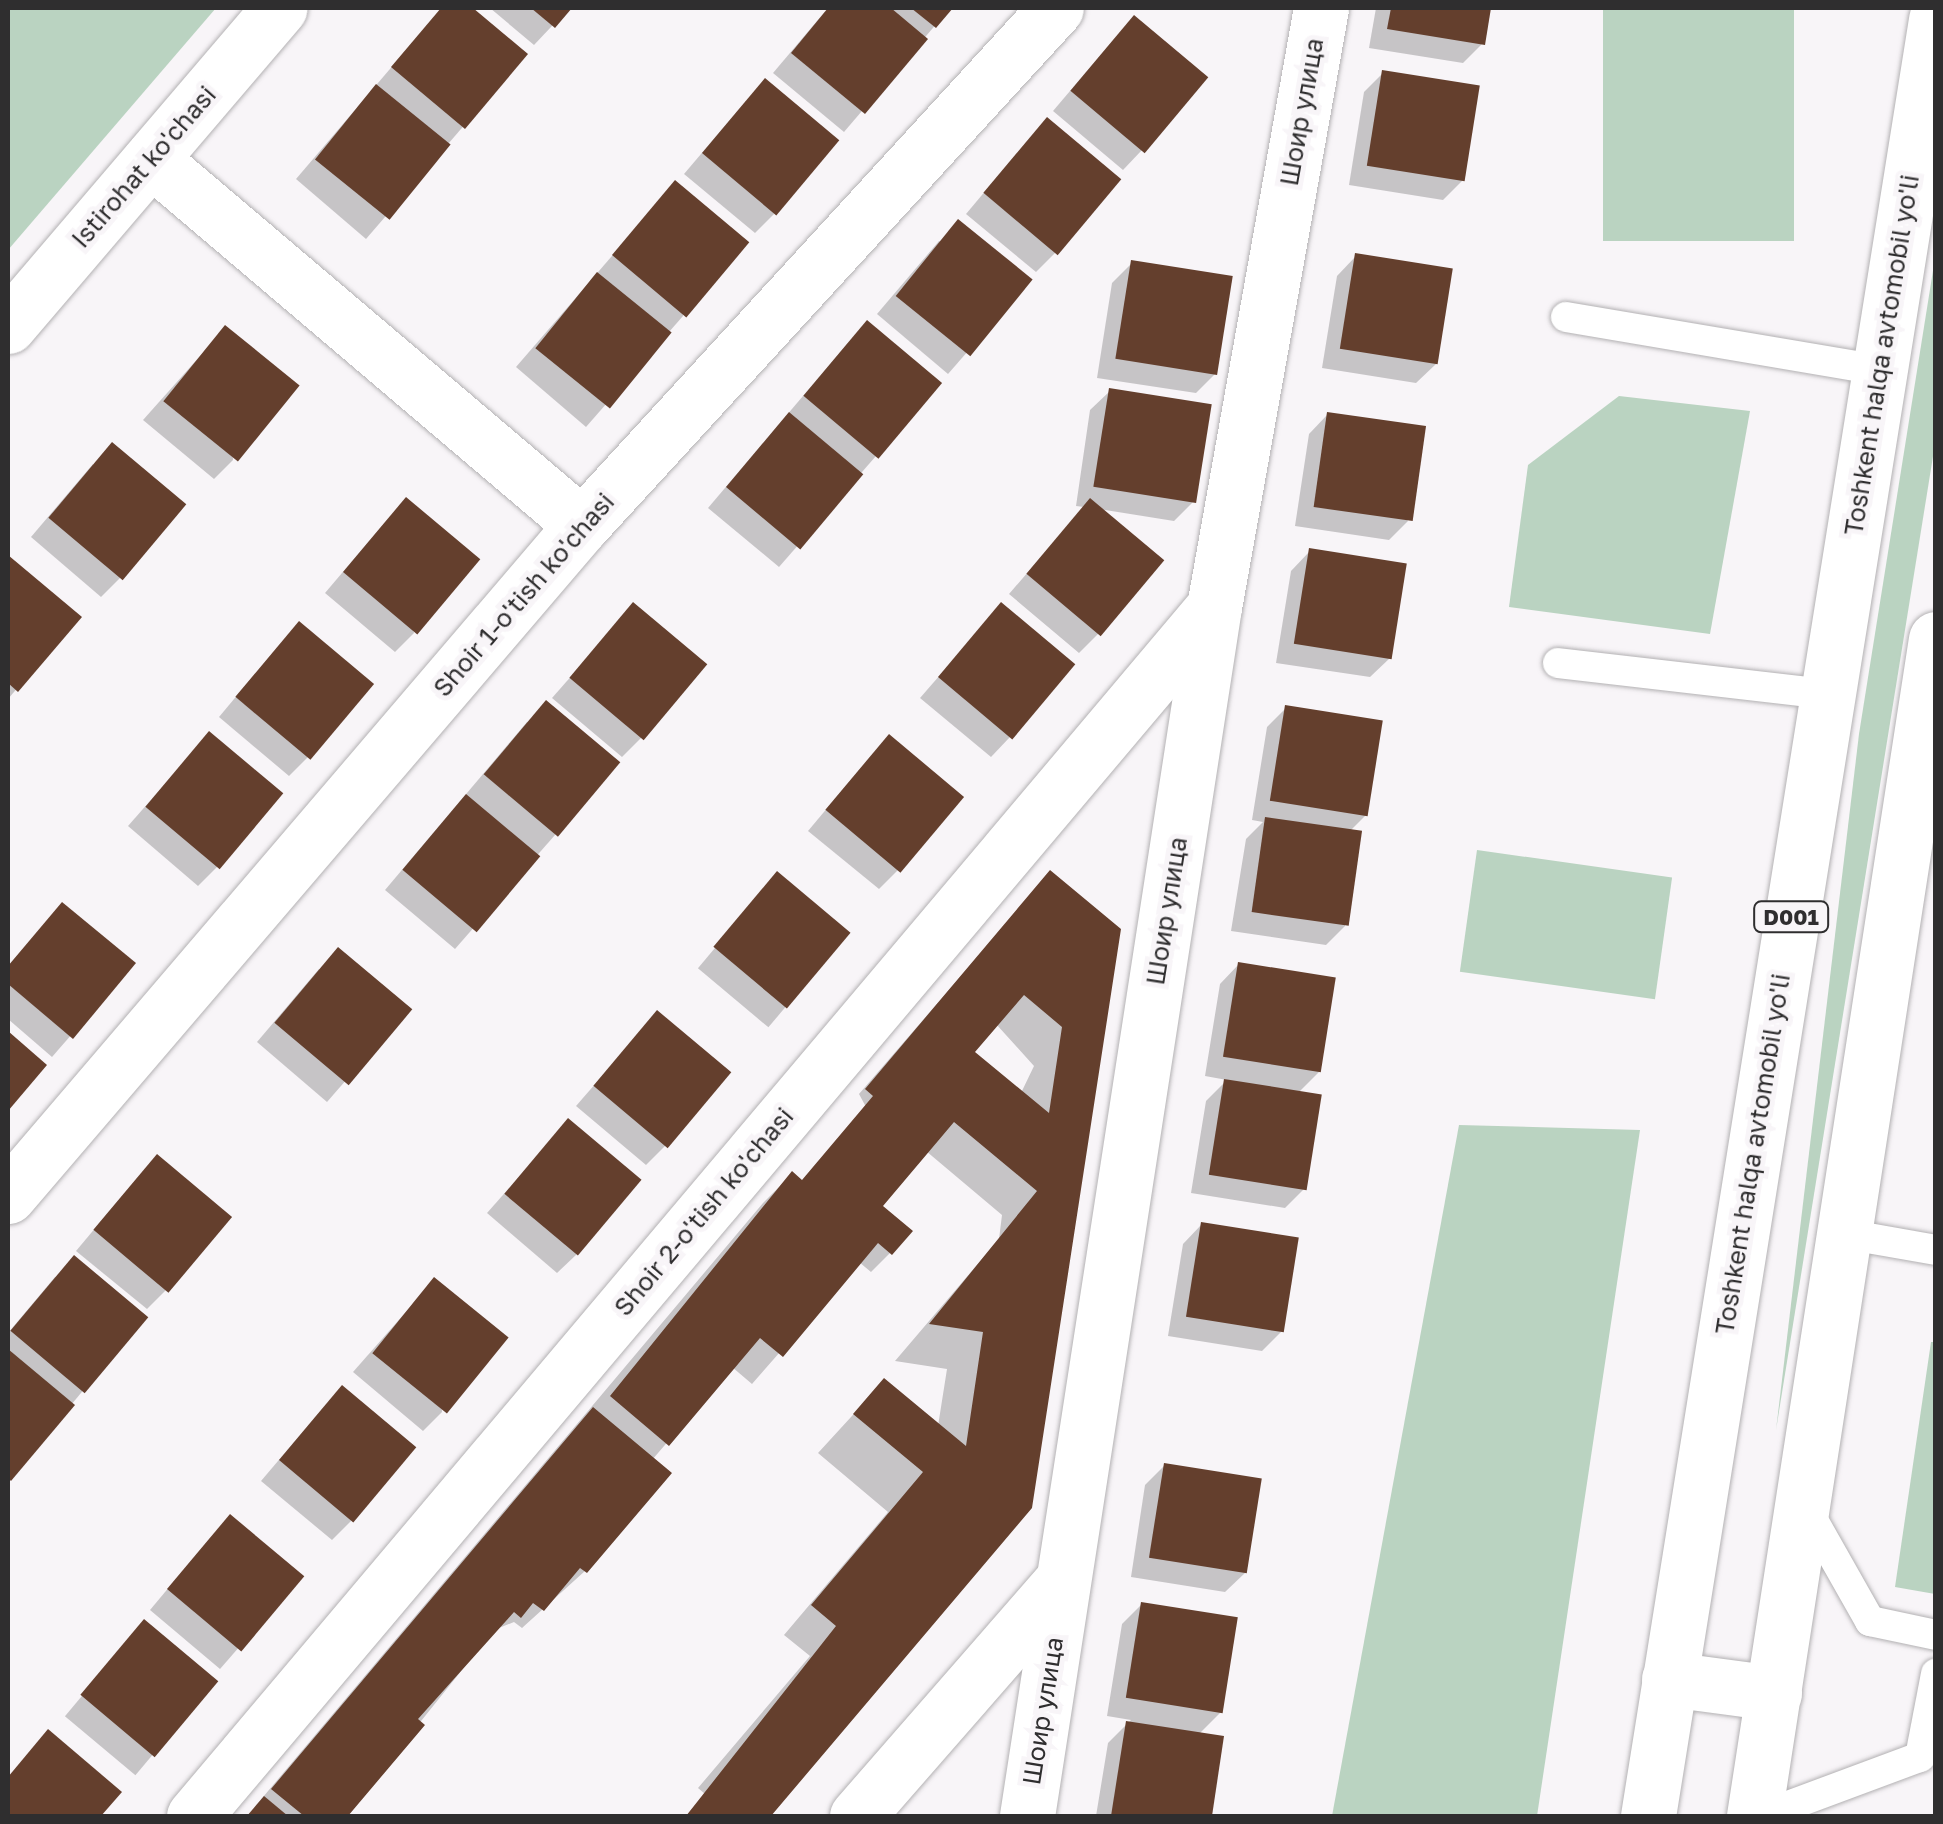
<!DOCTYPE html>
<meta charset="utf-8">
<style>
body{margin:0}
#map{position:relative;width:1943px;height:1824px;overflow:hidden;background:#f8f5f8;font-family:"Golos Text",sans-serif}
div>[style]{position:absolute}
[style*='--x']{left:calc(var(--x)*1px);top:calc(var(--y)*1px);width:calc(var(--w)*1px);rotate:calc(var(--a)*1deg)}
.green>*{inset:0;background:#bad3c1;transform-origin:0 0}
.shadow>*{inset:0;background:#0003;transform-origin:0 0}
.building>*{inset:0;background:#643f2d;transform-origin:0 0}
.roads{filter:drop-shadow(0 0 2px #b3b1b3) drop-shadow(0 0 2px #b3b1b3)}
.service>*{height:30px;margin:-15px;padding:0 15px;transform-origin:15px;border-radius:15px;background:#fff}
.minor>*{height:55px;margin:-27.5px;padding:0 27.5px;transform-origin:27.5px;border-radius:27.5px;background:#fff}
.secondary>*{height:55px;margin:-27.5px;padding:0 27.5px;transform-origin:27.5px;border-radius:27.5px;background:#fff}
.trunk>*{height:55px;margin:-27.5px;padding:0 27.5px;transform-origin:27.5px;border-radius:27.5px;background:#fff}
span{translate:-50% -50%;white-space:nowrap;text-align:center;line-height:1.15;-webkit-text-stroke:10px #f8f5f8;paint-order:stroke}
.shield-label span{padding:2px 8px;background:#f8f5f8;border:2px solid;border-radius:8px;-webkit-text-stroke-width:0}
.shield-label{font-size:22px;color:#2f2e2f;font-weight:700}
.street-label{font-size:25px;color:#2f2e2f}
.frame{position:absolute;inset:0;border:10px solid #2f2e2f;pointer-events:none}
</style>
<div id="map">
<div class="green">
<div style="clip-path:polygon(8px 8px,216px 8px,8px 250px)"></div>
<div style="left:1603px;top:8px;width:191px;height:233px"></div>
<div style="clip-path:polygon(1935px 258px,1935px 444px,1776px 1430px,1859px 734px)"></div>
<div style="clip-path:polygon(1619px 396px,1750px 411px,1710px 634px,1509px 607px,1528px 465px)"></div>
<div style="left:1477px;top:850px;width:197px;height:123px;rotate:8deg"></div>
<div style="clip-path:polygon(1459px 1125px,1640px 1130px,1537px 1816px,1332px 1816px)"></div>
<div style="clip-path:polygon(1931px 1342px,1936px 1342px,1935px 1594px,1895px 1587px)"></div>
</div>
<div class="shadow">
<div style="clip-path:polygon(442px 8px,469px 8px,525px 55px,366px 239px,296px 179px)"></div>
<div style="clip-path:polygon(490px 8px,569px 8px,534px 45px)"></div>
<div style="clip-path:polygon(828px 8px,950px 8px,844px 132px,773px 73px)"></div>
<div style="clip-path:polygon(1376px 8px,1488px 8px,1483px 43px,1463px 63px,1369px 48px)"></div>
<div style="clip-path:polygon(1115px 38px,1142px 150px,1123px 170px,1053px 111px)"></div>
<div style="clip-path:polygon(1383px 73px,1463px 180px,1443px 200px,1349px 185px,1364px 92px)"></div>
<div style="clip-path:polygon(746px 101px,774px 214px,755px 233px,684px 174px)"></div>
<div style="clip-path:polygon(1028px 140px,1055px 253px,1036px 272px,966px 214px)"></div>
<div style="clip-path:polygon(675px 183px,683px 316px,586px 427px,516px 367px)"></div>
<div style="clip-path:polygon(939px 241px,1029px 281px,948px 374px,877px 314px)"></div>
<div style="clip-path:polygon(1356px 256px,1436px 364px,1416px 383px,1322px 368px,1337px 276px)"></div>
<div style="clip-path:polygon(1132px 263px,1216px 373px,1196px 393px,1097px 378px,1112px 283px)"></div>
<div style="clip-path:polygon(225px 328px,233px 460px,214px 479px,143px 420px)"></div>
<div style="clip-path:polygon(848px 343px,876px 456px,779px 567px,708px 508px)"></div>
<div style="clip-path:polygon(1110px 391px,1194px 501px,1174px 521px,1099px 509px,1098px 634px,1079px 653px,1009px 594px,1084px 507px,1076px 506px,1090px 410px)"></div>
<div style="clip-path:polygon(1328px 414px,1408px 521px,1389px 540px,1295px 526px,1309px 434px)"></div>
<div style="clip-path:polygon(93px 464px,120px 578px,101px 597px,31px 537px)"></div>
<div style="clip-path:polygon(387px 520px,414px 633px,395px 652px,325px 593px)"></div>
<div style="clip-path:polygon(1310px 551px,1390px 658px,1370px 677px,1276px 663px,1291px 571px)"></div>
<div style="clip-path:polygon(8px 558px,78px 617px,8px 699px)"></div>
<div style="clip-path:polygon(1001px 605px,1010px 737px,991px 757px,920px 698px)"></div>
<div style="clip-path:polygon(633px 606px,641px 738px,622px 757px,552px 698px)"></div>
<div style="clip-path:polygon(280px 644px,308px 757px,289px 776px,219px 717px)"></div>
<div style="clip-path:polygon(1286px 708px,1366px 815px,1349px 832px,1345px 926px,1326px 945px,1231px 931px,1246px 839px,1263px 822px,1252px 820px,1267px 727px)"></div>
<div style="clip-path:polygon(527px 722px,555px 835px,455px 949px,385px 890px)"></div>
<div style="clip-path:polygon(209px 734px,218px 866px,198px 886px,128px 826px)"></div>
<div style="clip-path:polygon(870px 757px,898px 870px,879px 889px,808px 831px)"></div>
<div style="clip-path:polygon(evenodd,1050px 873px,1119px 930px,1030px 1506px,779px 1803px,766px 1816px,686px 1816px,705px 1794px,698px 1788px,810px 1656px,784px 1635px,888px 1512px,818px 1453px,884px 1381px,938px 1426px,947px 1369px,895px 1361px,999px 1239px,1002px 1215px,926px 1151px,879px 1207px,890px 1253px,871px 1272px,859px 1262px,752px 1384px,732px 1367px,652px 1460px,585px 1571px,522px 1628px,514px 1622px,494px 1630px,345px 1816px,247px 1816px,763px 1203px,792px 1174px,801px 1182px,866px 1107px,859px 1094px,1050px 873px,996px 1024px,1034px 1066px,1021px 1093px,972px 1052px,996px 1024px)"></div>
<div style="left:777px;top:874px;width:92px;height:123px;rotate:40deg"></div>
<div style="clip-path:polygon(62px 905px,133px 964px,52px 1057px,8px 1019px,8px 966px)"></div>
<div style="clip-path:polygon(1239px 964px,1319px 1072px,1298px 1093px,1304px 1189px,1285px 1208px,1191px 1193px,1206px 1101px,1227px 1080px,1205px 1076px,1220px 984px)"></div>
<div style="clip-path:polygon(319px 969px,408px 1009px,327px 1102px,257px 1042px)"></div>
<div style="clip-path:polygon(657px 1013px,666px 1145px,646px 1165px,576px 1106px)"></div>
<div style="clip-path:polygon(568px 1121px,577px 1254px,557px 1273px,487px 1213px)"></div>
<div style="clip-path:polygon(138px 1177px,166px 1290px,147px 1309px,76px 1251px)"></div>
<div style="clip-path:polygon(1202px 1224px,1281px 1332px,1262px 1351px,1168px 1336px,1183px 1244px)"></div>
<div style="clip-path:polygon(55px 1277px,144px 1317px,8px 1481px,8px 1333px)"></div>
<div style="clip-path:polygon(434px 1280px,442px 1412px,423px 1431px,353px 1372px)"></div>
<div style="clip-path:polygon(323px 1408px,351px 1521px,332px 1540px,261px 1481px)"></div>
<div style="clip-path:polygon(1165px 1465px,1245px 1573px,1225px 1592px,1131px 1577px,1145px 1485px)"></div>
<div style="clip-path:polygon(211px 1537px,301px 1576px,220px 1669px,150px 1610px)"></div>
<div style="clip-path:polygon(1142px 1604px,1221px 1712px,1198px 1735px,1221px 1738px,1209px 1816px,1096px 1816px,1108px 1743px,1131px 1720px,1107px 1716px,1122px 1624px)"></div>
<div style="left:144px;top:1622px;width:92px;height:123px;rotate:40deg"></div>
<div style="clip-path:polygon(48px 1733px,118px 1792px,98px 1816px,8px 1816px,8px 1777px)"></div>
</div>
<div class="building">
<div style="clip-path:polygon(441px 8px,473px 8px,528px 54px,465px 129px,391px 67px)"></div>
<div style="clip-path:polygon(531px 8px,572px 8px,555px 28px)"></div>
<div style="clip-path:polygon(828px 8px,891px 8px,928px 39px,865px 114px,791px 53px)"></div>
<div style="clip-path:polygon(911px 8px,953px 8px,936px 28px)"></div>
<div style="clip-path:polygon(1391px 8px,1491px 8px,1485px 45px,1387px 29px)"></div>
<div style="left:1134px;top:15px;width:97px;height:99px;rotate:40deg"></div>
<div style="left:1382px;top:70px;width:99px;height:97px;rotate:9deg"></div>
<div style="left:765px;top:78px;width:97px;height:98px;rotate:40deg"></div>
<div style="left:376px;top:84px;width:96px;height:97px;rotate:39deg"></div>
<div style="left:1047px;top:117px;width:97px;height:99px;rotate:40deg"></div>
<div style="left:675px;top:180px;width:97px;height:98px;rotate:40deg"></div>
<div style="left:958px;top:219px;width:96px;height:99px;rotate:39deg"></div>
<div style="left:1355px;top:253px;width:99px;height:97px;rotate:9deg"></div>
<div style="left:1131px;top:260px;width:103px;height:100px;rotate:9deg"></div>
<div style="left:597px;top:272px;width:96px;height:98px;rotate:39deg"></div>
<div style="left:867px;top:320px;width:98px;height:99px;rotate:40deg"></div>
<div style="left:225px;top:325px;width:96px;height:98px;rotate:39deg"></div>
<div style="left:1109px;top:388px;width:104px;height:100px;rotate:9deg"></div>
<div style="left:789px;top:412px;width:97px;height:98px;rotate:40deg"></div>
<div style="left:1327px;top:412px;width:100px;height:96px;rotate:8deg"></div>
<div style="left:112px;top:442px;width:97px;height:99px;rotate:40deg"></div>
<div style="left:406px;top:497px;width:97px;height:98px;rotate:40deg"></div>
<div style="left:1090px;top:498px;width:97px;height:99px;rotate:40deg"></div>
<div style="left:1309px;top:548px;width:99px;height:97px;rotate:9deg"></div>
<div style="clip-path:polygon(8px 555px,82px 617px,18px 692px,8px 683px)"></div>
<div style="left:633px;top:602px;width:97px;height:99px;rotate:40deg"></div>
<div style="left:1001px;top:602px;width:97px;height:98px;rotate:40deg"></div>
<div style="left:299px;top:621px;width:98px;height:99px;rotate:40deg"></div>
<div style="left:546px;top:700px;width:97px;height:97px;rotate:40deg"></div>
<div style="left:1285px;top:705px;width:99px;height:97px;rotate:9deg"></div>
<div style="left:209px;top:731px;width:97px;height:99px;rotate:40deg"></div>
<div style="left:889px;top:734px;width:98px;height:99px;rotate:40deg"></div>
<div style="left:466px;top:794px;width:97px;height:99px;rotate:40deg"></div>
<div style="left:1265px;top:817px;width:98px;height:96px;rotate:8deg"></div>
<div style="clip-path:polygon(evenodd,1050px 870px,1121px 929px,1032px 1508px,771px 1816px,686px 1816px,836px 1626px,811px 1605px,923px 1472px,853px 1414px,884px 1378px,966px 1446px,983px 1332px,929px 1324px,1037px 1191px,954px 1122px,883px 1206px,913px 1231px,892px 1255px,878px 1243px,783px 1357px,760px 1338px,669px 1446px,610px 1396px,792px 1171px,802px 1180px,873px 1096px,865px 1089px,1050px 870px,1024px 995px,1062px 1027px,1049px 1113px,975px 1052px,1024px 995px)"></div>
<div style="left:777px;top:871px;width:96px;height:99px;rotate:40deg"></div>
<div style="clip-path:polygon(62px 902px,136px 963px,73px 1039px,8px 984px,8px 966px)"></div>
<div style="left:338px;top:947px;width:97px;height:99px;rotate:40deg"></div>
<div style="left:1238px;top:962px;width:99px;height:96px;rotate:9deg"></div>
<div style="left:657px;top:1010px;width:97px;height:99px;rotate:40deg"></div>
<div style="clip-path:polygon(8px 1031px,47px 1065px,8px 1111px)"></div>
<div style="left:1224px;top:1079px;width:99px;height:97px;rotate:9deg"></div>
<div style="left:568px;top:1118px;width:96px;height:99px;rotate:40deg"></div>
<div style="left:157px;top:1154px;width:98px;height:99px;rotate:40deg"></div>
<div style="left:1201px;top:1222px;width:99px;height:96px;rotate:9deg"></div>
<div style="left:74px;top:1255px;width:97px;height:99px;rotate:40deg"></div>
<div style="left:434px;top:1277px;width:96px;height:98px;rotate:39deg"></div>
<div style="clip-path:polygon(8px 1349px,75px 1405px,11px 1481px,8px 1478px)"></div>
<div style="left:342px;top:1385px;width:97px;height:98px;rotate:40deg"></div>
<div style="clip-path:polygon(593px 1407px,672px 1473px,587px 1573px,580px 1568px,544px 1611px,533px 1603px,521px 1618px,514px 1612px,418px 1719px,425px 1725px,348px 1816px,304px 1816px,271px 1789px)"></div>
<div style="left:1164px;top:1463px;width:99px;height:96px;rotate:9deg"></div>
<div style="left:230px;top:1514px;width:97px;height:98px;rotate:40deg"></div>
<div style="left:1141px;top:1602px;width:98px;height:97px;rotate:9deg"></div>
<div style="left:144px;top:1619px;width:97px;height:99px;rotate:40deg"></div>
<div style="clip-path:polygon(1126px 1721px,1224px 1736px,1212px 1816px,1111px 1816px)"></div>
<div style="clip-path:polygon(48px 1729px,122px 1792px,101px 1816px,8px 1816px,8px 1777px)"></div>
<div style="clip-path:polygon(264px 1796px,288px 1816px,247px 1816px)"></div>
</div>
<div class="roads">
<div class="service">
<div style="--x:1566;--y:317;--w:317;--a:9.6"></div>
<div style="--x:1558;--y:663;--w:271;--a:6.6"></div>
<div style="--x:1845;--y:1234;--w:92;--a:10"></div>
<div style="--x:1806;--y:1508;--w:130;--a:60.5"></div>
<div style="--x:1870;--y:1621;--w:67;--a:12"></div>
<div style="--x:1761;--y:1816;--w:170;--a:-20.4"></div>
<div style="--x:1920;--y:1757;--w:85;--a:-79.1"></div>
</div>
<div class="minor">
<div style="--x:151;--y:159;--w:565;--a:40.34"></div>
<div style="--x:8;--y:1196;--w:883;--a:-49.46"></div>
<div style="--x:582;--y:525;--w:701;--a:-47.48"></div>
<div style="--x:194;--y:1816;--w:1582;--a:-49.85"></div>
<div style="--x:857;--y:1816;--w:313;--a:-48.9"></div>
<div style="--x:1027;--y:1816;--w:1223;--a:-81.21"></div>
<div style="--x:1214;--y:607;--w:608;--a:-79.87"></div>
</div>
<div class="secondary">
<div style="--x:8;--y:326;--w:418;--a:-49.5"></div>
</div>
<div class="trunk">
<div style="--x:1669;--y:1679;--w:106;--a:7.6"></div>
<div style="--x:1648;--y:1816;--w:1820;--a:-80.89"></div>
<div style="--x:1754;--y:1816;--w:1191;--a:-81.21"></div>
</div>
</div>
<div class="shield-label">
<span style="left:1791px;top:917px">D001</span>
</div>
<div class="street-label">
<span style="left:1302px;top:112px;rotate:-80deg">Шоир улица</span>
<span style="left:144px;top:167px;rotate:-49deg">Istirohat ko'chasi</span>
<span style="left:1882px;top:355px;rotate:-81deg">Toshkent halqa avtomobil yo'li</span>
<span style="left:524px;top:595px;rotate:-49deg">Shoir 1-o'tish ko'chasi</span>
<span style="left:1167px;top:911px;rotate:-81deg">Шоир улица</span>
<span style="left:1753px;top:1154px;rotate:-81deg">Toshkent halqa avtomobil yo'li</span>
<span style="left:704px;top:1212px;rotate:-50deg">Shoir 2-o'tish ko'chasi</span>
<span style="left:1043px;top:1711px;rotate:-81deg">Шоир улица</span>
</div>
<div class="frame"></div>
</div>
